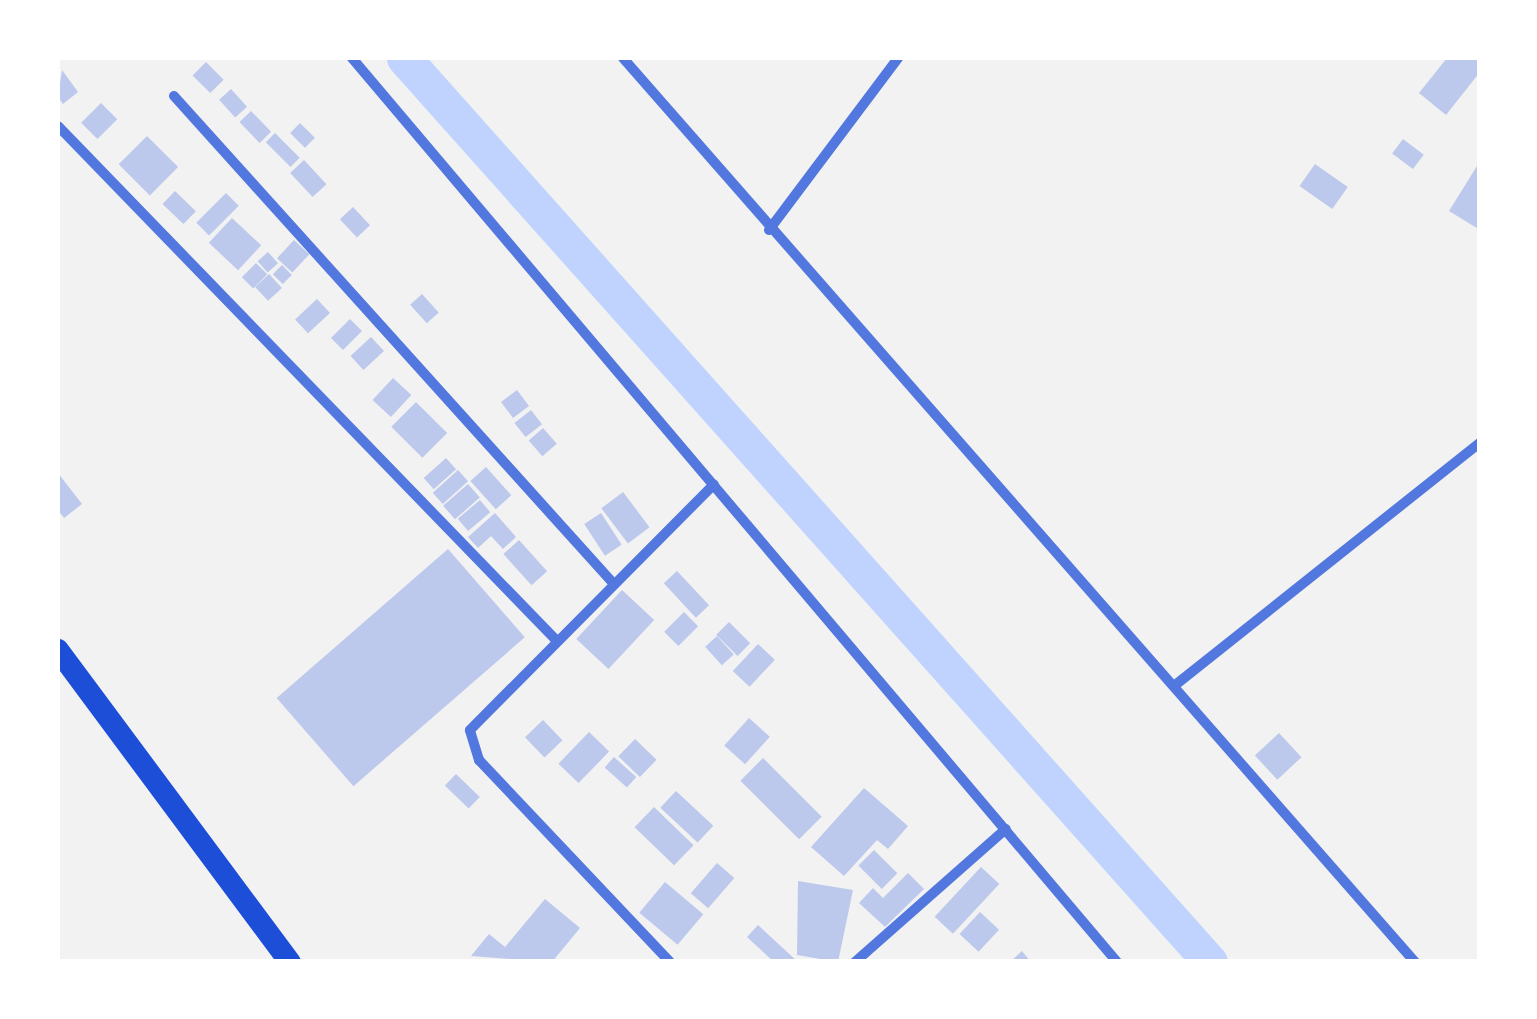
<!DOCTYPE html>
<style>
body{margin:0}
#map{position:relative;width:1537px;height:1019px;overflow:hidden;background:#f2f2f2;font-family:"Fira Sans",sans-serif}
div>[style]{position:absolute}
[style*='--x']{left:calc(var(--x)*1px);top:calc(var(--y)*1px);width:calc(var(--w)*1px);rotate:calc(var(--a)*1deg)}
.canal>*{height:35px;margin:-17.5px;padding:0 17.5px;transform-origin:17.5px;border-radius:17.5px;background:#bfd3fe}
.building>*{inset:0;background:#bdc9ec;transform-origin:0 0}
.minor>*{height:10px;margin:-5px;padding:0 5px;transform-origin:5px;border-radius:5px;background:#5277de}
.trunk>*{height:22px;margin:-11px;padding:0 11px;transform-origin:11px;border-radius:11px;background:#1d4ed8}
span{translate:-50% -50%;white-space:nowrap;text-align:center;line-height:1.15;-webkit-text-stroke:10px #fff;paint-order:stroke}
.frame{position:absolute;inset:0;border:60px solid #fff;pointer-events:none}
</style>
<div id="map">
<div class="canal">
<div style="--x:404;--y:58;--w:1211;--a:48.28"></div>
</div>
<div class="building">
<div style="clip-path:polygon(1447px 58px,1480px 58px,1480px 72px,1446px 115px,1419px 93px)"></div>
<div style="left:206px;top:62px;width:25px;height:19px;rotate:45deg"></div>
<div style="clip-path:polygon(62px 70px,78px 92px,63px 104px,58px 97px)"></div>
<div style="left:231px;top:89px;width:24px;height:16px;rotate:48deg"></div>
<div style="left:101px;top:103px;width:23px;height:28px;rotate:45deg"></div>
<div style="left:251px;top:111px;width:29px;height:16px;rotate:46deg"></div>
<div style="left:300px;top:123px;width:21px;height:14px;rotate:45deg"></div>
<div style="left:275px;top:133px;width:35px;height:13px;rotate:45deg"></div>
<div style="left:147px;top:136px;width:44px;height:40px;rotate:45deg"></div>
<div style="left:1403px;top:139px;width:26px;height:18px;rotate:37deg"></div>
<div style="left:304px;top:160px;width:33px;height:19px;rotate:47deg"></div>
<div style="left:1315px;top:164px;width:40px;height:27px;rotate:35deg"></div>
<div style="clip-path:polygon(1477px 166px,1480px 168px,1480px 230px,1449px 211px)"></div>
<div style="left:175px;top:191px;width:29px;height:18px;rotate:44deg"></div>
<div style="left:226px;top:193px;width:18px;height:42px;rotate:45deg"></div>
<div style="left:353px;top:207px;width:25px;height:18px;rotate:47deg"></div>
<div style="left:232px;top:218px;width:40px;height:34px;rotate:43deg"></div>
<div style="left:294px;top:240px;width:21px;height:25px;rotate:43deg"></div>
<div style="left:268px;top:252px;width:15px;height:14px;rotate:48deg"></div>
<div style="left:256px;top:263px;width:16px;height:20px;rotate:45deg"></div>
<div style="left:282px;top:265px;width:14px;height:13px;rotate:45deg"></div>
<div style="left:269px;top:274px;width:19px;height:19px;rotate:47deg"></div>
<div style="left:422px;top:294px;width:25px;height:16px;rotate:48deg"></div>
<div style="left:317px;top:299px;width:19px;height:30px;rotate:47deg"></div>
<div style="left:350px;top:319px;width:17px;height:27px;rotate:45deg"></div>
<div style="left:371px;top:337px;width:19px;height:28px;rotate:47deg"></div>
<div style="left:393px;top:378px;width:25px;height:30px;rotate:43deg"></div>
<div style="left:517px;top:390px;width:20px;height:20px;rotate:53deg"></div>
<div style="left:416px;top:402px;width:44px;height:35px;rotate:45deg"></div>
<div style="left:531px;top:410px;width:18px;height:21px;rotate:52deg"></div>
<div style="left:543px;top:428px;width:21px;height:19px;rotate:49deg"></div>
<div style="left:446px;top:458px;width:15px;height:30px;rotate:48deg"></div>
<div style="left:486px;top:467px;width:38px;height:21px;rotate:48deg"></div>
<div style="left:458px;top:470px;width:15px;height:34px;rotate:48deg"></div>
<div style="clip-path:polygon(58px 473px,82px 504px,64px 518px,58px 510px)"></div>
<div style="left:468px;top:484px;width:18px;height:33px;rotate:49deg"></div>
<div style="left:623px;top:492px;width:44px;height:27px;rotate:53deg"></div>
<div style="left:480px;top:500px;width:16px;height:29px;rotate:50deg"></div>
<div style="clip-path:polygon(495px 513px,516px 537px,503px 549px,491px 536px,478px 548px,468px 537px)"></div>
<div style="left:601px;top:513px;width:38px;height:20px;rotate:57deg"></div>
<div style="left:519px;top:540px;width:42px;height:21px;rotate:48deg"></div>
<div style="left:448px;top:549px;width:117px;height:227px;rotate:49deg"></div>
<div style="left:677px;top:571px;width:47px;height:18px;rotate:47deg"></div>
<div style="left:622px;top:590px;width:44px;height:67px;rotate:43deg"></div>
<div style="left:684px;top:612px;width:20px;height:28px;rotate:45deg"></div>
<div style="left:729px;top:622px;width:30px;height:18px;rotate:45deg"></div>
<div style="left:717px;top:636px;width:25px;height:16px;rotate:48deg"></div>
<div style="left:758px;top:644px;width:23px;height:37px;rotate:43deg"></div>
<div style="left:749px;top:718px;width:28px;height:37px;rotate:42deg"></div>
<div style="left:543px;top:720px;width:28px;height:25px;rotate:46deg"></div>
<div style="left:589px;top:732px;width:28px;height:44px;rotate:44deg"></div>
<div style="left:1279px;top:733px;width:33px;height:33px;rotate:47deg"></div>
<div style="left:635px;top:739px;width:30px;height:24px;rotate:44deg"></div>
<div style="left:614px;top:757px;width:30px;height:14px;rotate:42deg"></div>
<div style="left:763px;top:758px;width:83px;height:32px;rotate:45deg"></div>
<div style="left:456px;top:774px;width:33px;height:16px;rotate:44deg"></div>
<div style="clip-path:polygon(864px 788px,908px 826px,888px 849px,877px 840px,844px 876px,811px 847px)"></div>
<div style="left:676px;top:791px;width:51px;height:23px;rotate:43deg"></div>
<div style="left:654px;top:807px;width:55px;height:28px;rotate:44deg"></div>
<div style="left:874px;top:850px;width:33px;height:22px;rotate:45deg"></div>
<div style="left:717px;top:863px;width:23px;height:40px;rotate:41deg"></div>
<div style="left:981px;top:867px;width:25px;height:68px;rotate:43deg"></div>
<div style="clip-path:polygon(908px 873px,924px 889px,885px 927px,859px 903px,873px 888px,883px 898px)"></div>
<div style="clip-path:polygon(798px 881px,853px 890px,838px 962px,797px 955px)"></div>
<div style="left:665px;top:882px;width:50px;height:40px;rotate:40deg"></div>
<div style="clip-path:polygon(545px 899px,580px 928px,552px 962px,471px 956px,489px 934px,505px 947px)"></div>
<div style="left:980px;top:912px;width:26px;height:30px;rotate:43deg"></div>
<div style="clip-path:polygon(758px 925px,798px 962px,774px 962px,747px 937px)"></div>
<div style="clip-path:polygon(1022px 951px,1031px 962px,1010px 962px)"></div>
</div>
<div class="minor">
<div style="--x:352;--y:58;--w:1184;--a:49.76"></div>
<div style="--x:623;--y:58;--w:1202;--a:48.78"></div>
<div style="--x:174;--y:96;--w:656;--a:47.97"></div>
<div style="--x:58;--y:126;--w:714;--a:45.91"></div>
<div style="--x:769;--y:230;--w:215;--a:-53.1"></div>
<div style="--x:1174;--y:686;--w:391;--a:-38.5"></div>
<div style="--x:670;--y:962;--w:278;--a:-133.4"></div>
<div style="--x:479;--y:760;--w:31;--a:-107"></div>
<div style="--x:470;--y:730;--w:346;--a:-45.2"></div>
<div style="--x:855;--y:962;--w:201;--a:-41.4"></div>
</div>
<div class="trunk">
<div style="--x:58;--y:650;--w:389;--a:53.4"></div>
</div>
<div class="frame"></div>
</div>
